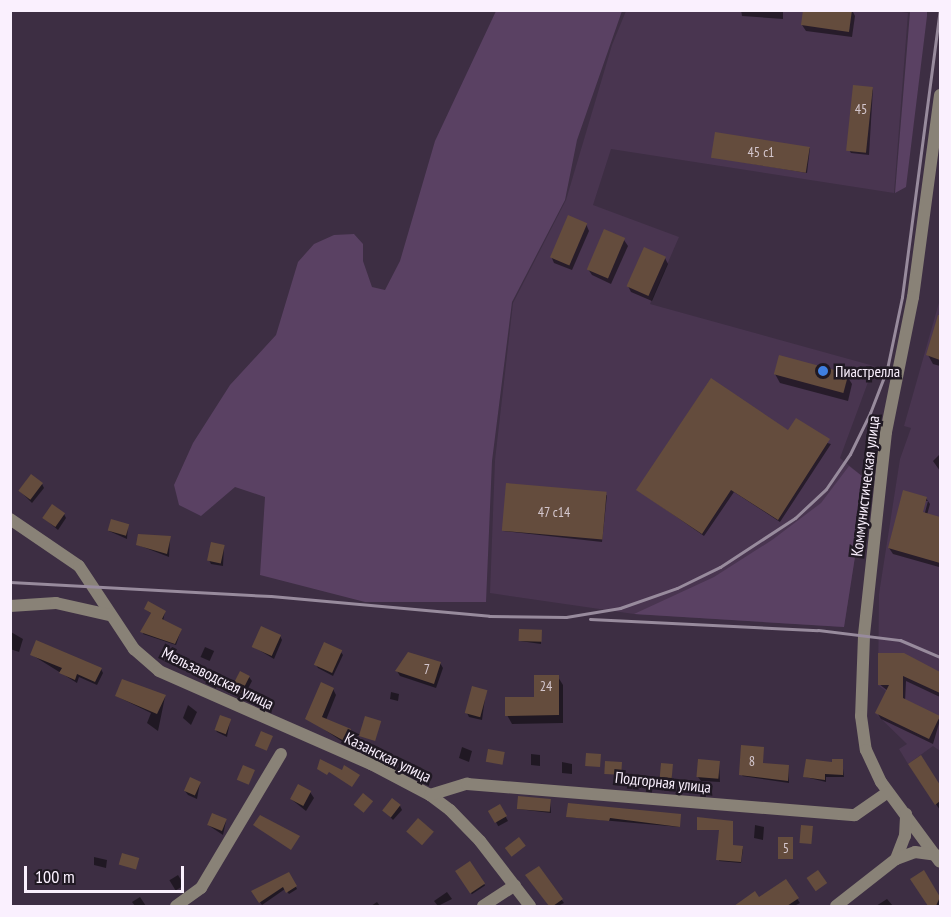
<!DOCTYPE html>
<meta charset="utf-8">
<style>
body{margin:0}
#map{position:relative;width:951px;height:917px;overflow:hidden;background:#3d2e43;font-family:"PT Sans Narrow",sans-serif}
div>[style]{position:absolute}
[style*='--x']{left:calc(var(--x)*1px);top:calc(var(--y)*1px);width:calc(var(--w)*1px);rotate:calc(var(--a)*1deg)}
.built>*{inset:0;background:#493550}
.green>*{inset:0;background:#5a4163}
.shadow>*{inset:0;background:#0007;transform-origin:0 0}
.building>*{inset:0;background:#644c3d;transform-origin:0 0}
.street>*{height:12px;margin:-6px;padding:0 6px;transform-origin:6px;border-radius:6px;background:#898277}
.rail>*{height:3px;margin:-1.5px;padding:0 1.5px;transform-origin:1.5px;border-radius:1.5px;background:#988b9d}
.dots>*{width:16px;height:16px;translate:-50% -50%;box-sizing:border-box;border:3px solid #201923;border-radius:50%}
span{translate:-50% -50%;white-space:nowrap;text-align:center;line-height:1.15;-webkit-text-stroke:5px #201923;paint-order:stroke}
.number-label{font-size:14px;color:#d4c7ce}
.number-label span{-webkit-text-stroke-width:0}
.poi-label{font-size:16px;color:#faf0fe}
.left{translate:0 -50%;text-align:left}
.street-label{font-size:16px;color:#faf0fe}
.frame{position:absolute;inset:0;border:12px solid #faf0fe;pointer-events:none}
.scale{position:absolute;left:24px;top:866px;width:160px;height:27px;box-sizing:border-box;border:3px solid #faf0fe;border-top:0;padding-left:8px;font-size:18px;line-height:21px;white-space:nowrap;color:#faf0fe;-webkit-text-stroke:4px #201923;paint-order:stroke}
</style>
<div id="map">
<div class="built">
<div style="clip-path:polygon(891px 10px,908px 13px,894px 193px,611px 149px,593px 205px,679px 237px,650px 304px,874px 366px,840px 458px,867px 480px,844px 627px,634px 614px,490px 593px,495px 460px,513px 303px,566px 200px,612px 45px,626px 11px)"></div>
<div style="clip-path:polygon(940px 299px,940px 751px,933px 746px,908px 764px,899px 749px,907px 744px,875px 713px,886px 691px,878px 685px,879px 594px,900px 459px,911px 428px,904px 426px)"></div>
</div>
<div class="green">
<div style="clip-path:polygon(496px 11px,622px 11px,577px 140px,565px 200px,512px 302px,492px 461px,486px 602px,365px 602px,260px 575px,265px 497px,235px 487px,201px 516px,179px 505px,174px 485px,193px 443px,230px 385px,276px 335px,298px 262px,314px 244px,334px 235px,354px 234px,363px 244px,363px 261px,372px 287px,385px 290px,400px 261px,435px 141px)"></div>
<div style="clip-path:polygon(904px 11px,927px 11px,927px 16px,906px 187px,895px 193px,910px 12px)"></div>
<div style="clip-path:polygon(849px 466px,867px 480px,844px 627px,634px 614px,714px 577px,772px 540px,821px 503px)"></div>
</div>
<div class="shadow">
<div style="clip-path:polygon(741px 10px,783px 10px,783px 19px,742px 16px)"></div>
<div style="clip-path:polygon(852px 10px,855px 16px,852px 37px,806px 31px,802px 25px)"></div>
<div style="clip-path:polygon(873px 88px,869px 155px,851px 153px,849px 150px)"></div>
<div style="clip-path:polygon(810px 148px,807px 173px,713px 157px)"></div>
<div style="clip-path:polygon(586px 224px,589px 231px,572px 270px,554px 263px,551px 256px)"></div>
<div style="clip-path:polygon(605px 231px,624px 240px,628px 246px,611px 284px,592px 275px,588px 269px)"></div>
<div style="clip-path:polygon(665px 258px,668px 264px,652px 301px,631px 292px,628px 286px)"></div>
<div style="clip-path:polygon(940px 313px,940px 366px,933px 364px,928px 355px)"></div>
<div style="clip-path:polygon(775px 374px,847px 376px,852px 384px,848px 401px,780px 383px)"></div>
<div style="clip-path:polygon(788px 432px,831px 444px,780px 522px,734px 492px,704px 536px,638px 490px)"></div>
<div style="clip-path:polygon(940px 454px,940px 471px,933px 461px)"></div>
<div style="clip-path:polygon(42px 484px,44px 488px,32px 503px,20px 491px)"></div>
<div style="clip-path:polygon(607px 495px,602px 542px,503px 531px)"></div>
<div style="clip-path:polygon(evenodd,926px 498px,930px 504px,927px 515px,940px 518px,940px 573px,939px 567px,893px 554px,889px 548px,926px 498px,925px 501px,928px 501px,923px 520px,920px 519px,925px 501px)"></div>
<div style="clip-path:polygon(64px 514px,66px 518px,58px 530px,44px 518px)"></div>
<div style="clip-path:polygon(128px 525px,127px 539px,109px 531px)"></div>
<div style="clip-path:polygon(170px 538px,169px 557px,138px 545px)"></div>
<div style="clip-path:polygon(224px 546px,223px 566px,211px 564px,209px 560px)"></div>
<div style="clip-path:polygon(145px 609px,165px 612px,163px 621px,181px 630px,176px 645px,143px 634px,152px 614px)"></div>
<div style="clip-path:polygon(11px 632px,23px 639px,19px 652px,10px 649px)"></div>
<div style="clip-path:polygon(541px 632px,541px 644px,520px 641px)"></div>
<div style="clip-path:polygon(280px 636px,282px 640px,274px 659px,254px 647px)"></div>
<div style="left:205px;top:647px;width:10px;height:11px;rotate:24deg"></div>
<div style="clip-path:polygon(340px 651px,343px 655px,333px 676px,318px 668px,316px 665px)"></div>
<div style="clip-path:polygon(32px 655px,101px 669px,103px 673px,97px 685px,79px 677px,77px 683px)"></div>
<div style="clip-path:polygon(904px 655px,940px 673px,940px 697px,906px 681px,905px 702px,940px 720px,933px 744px,881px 719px,877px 713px,888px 691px,879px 684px)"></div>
<div style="clip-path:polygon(440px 663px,443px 668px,436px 688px,400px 676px,397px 671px)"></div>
<div style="clip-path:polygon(249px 677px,252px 681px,244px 696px,235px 692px,233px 688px)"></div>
<div style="clip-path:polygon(558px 677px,563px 685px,563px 723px,512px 724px,507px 715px,535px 698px)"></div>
<div style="clip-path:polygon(333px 689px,336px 695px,326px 720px,350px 731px,353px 736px,349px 746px,307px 718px)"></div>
<div style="clip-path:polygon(486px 691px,482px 720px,469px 717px,467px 713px)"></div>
<div style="clip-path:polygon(391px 692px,399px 694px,398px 701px,390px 699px)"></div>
<div style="clip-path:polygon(116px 696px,165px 697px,158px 731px,147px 723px,151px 713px)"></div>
<div style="clip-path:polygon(188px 705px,197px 712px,191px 725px,183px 718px)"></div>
<div style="clip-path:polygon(230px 721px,227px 737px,217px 732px,215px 729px)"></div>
<div style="clip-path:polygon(462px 747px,472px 751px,469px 762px,459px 758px)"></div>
<div style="clip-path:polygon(763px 748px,763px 765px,788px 766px,789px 783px,742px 776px)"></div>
<div style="clip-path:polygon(531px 754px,540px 755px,540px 766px,531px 765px)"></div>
<div style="clip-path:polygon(921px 758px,940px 787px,940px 810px,913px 771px)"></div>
<div style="clip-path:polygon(842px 760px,844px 777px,826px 777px,826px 782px,805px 777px)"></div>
<div style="clip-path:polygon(562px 762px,572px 764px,572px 774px,562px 773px)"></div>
<div style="clip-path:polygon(719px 763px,720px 782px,701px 781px,698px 777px)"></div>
<div style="clip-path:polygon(672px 766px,672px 782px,662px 781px,660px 777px)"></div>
<div style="clip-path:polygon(200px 783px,197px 799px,188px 795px,185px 791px)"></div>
<div style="clip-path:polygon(310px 792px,314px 798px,306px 811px,291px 799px)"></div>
<div style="clip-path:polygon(550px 800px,551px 813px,518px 809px)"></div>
<div style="clip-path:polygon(400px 806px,402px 810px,393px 820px,384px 810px)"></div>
<div style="left:500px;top:806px;width:17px;height:11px;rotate:62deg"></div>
<div style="clip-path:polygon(680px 815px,680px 827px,567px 817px)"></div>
<div style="clip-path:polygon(226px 821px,223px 835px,208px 825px)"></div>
<div style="clip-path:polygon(732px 822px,733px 846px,743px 849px,741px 863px,719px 861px,721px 830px,699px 830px)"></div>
<div style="clip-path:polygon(755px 825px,764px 827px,763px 840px,754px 838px)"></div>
<div style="clip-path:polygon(94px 857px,107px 860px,106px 868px,94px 865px)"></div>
<div style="left:470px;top:863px;width:27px;height:16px;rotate:56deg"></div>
<div style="clip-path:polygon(538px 868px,564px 903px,558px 906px,550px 906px,527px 876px)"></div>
<div style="clip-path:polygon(923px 872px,940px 899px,940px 906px,929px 906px,912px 880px)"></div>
<div style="clip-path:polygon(289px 874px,297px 889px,289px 894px,285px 889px,262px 905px,253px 892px)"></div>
<div style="left:178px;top:875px;width:12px;height:10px;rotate:59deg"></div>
<div style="clip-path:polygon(785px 881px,800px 903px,794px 906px,739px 905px,759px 900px)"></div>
<div style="clip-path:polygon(447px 892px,452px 899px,438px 906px,434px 901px)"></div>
<div style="clip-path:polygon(140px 897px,146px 906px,135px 906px,132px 902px)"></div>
<div style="clip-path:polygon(887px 899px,893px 906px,876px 906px)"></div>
<div style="clip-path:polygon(377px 902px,380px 906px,371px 906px)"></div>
</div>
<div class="building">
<div style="clip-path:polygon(803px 10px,852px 10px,849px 32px,801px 25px)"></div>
<div style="left:853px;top:85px;width:20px;height:66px;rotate:6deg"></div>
<div style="left:715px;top:132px;width:96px;height:26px;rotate:9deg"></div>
<div style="left:568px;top:215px;width:21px;height:46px;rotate:23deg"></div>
<div style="left:604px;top:229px;width:23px;height:44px;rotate:23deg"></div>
<div style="left:644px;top:247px;width:24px;height:43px;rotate:24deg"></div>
<div style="clip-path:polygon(938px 315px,940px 315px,940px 360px,926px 355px)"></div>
<div style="left:779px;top:355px;width:72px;height:20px;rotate:15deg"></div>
<div style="clip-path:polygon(711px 378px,788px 430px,796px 418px,830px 439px,778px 520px,731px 490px,702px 534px,636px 490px)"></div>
<div style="left:31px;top:474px;width:15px;height:21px;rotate:37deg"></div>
<div style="left:506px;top:483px;width:101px;height:48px;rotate:5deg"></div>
<div style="clip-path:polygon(903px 490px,927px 497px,923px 512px,940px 517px,940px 563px,888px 548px)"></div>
<div style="left:52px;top:504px;width:16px;height:17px;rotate:35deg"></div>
<div style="left:111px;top:519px;width:19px;height:12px;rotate:16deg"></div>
<div style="clip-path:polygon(138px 534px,171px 536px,167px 554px,136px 545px)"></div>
<div style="left:211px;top:542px;width:14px;height:19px;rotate:12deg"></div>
<div style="clip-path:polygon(148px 601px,166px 611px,162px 619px,182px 629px,175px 644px,140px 632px,151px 613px,144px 609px)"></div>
<div style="left:261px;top:626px;width:22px;height:23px;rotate:24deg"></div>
<div style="left:519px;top:629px;width:23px;height:12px;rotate:2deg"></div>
<div style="clip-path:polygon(36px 640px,102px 668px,95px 682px,77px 674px,75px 680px,59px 673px,62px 668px,30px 655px)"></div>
<div style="left:324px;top:642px;width:20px;height:25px;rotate:24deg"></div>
<div style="clip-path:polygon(408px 652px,441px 662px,434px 684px,395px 671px)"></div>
<div style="clip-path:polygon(878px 653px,904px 653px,940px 672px,940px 693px,903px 676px,903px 698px,940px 716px,929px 739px,875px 713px,889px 685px,878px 685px)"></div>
<div style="left:240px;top:671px;width:11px;height:19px;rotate:27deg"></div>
<div style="clip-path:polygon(534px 675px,559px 675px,559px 715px,505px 716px,505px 697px,534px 697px)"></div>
<div style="clip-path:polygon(122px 679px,166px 695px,157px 714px,115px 696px)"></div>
<div style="clip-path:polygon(321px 682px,334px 688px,322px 717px,351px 729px,346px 742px,305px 719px)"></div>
<div style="left:472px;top:686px;width:16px;height:28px;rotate:15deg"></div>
<div style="left:220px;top:715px;width:12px;height:16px;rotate:20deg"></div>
<div style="left:365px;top:716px;width:17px;height:21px;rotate:17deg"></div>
<div style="left:261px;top:731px;width:13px;height:16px;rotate:23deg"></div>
<div style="clip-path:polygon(741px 745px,764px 747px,763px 763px,789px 765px,788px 781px,739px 775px)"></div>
<div style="left:488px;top:749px;width:17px;height:13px;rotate:10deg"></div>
<div style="left:586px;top:753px;width:15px;height:13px;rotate:4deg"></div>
<div style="clip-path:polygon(921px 755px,940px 785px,940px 801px,935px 805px,908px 764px)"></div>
<div style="clip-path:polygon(320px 759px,342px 770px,344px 765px,360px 775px,352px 787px,329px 772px,327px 775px,317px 769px)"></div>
<div style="left:698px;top:759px;width:22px;height:18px;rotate:5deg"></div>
<div style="clip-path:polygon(806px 759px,832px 762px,832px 759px,843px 759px,843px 775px,825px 774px,825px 780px,803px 777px)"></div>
<div style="left:605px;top:761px;width:17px;height:13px;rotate:3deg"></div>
<div style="left:661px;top:763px;width:12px;height:14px;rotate:5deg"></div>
<div style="left:243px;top:765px;width:13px;height:16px;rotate:23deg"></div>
<div style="left:190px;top:777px;width:12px;height:15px;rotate:24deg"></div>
<div style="left:298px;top:784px;width:15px;height:17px;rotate:28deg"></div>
<div style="left:363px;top:793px;width:13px;height:15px;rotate:39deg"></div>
<div style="left:518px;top:796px;width:33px;height:13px;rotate:5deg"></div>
<div style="left:392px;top:798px;width:11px;height:16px;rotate:38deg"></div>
<div style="clip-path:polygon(568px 803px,681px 814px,680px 827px,610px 818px,609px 821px,566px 817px)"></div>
<div style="left:500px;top:804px;width:14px;height:14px;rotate:60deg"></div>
<div style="left:212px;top:813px;width:16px;height:13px;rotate:22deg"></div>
<div style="clip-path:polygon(260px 815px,300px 836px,291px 850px,253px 825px)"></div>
<div style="clip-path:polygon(697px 817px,733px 821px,733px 845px,743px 846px,741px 862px,716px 860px,719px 830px,697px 830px)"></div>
<div style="left:418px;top:818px;width:21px;height:18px;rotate:41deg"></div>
<div style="left:801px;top:825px;width:12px;height:18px;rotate:5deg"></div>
<div style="left:519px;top:837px;width:11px;height:18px;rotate:52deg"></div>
<div style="left:778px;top:837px;width:15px;height:22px"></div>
<div style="left:122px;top:853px;width:18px;height:12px;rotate:16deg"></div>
<div style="left:470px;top:861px;width:27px;height:18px;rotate:56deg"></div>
<div style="clip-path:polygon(539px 866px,563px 899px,553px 906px,549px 906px,525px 875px)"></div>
<div style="left:818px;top:870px;width:16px;height:14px;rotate:55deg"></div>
<div style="clip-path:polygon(924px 870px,940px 897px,936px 906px,928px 906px,910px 879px)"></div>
<div style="clip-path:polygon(289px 872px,297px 886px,286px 893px,283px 887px,259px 903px,251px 891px)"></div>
<div style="clip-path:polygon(786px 879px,799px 898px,787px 906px,734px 906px,755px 891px,759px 897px)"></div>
</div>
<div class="street">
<div style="--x:940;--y:95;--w:204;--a:97.6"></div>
<div style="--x:913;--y:297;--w:138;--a:101.3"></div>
<div style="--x:886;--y:432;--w:205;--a:96.2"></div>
<div style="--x:864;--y:636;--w:80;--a:92.1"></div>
<div style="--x:861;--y:716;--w:34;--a:82"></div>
<div style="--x:866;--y:750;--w:35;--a:65"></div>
<div style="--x:881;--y:782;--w:99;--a:53.6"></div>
<div style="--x:10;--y:519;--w:83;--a:34.3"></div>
<div style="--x:79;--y:566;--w:100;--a:56.5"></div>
<div style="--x:134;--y:649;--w:33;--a:41"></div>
<div style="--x:159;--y:671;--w:232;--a:23.7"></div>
<div style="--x:371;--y:764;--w:67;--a:27.7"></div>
<div style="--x:430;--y:795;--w:25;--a:37"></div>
<div style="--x:450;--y:810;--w:43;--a:45.9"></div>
<div style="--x:480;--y:841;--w:82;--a:52.4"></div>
<div style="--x:10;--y:606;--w:46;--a:-3.7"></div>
<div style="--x:56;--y:603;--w:54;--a:12.8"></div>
<div style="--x:430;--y:795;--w:39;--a:-17"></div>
<div style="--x:467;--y:784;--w:389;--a:4.6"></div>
<div style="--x:855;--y:815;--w:40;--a:-34.9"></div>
<div style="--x:896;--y:859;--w:25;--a:-69"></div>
<div style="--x:905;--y:836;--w:22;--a:-87"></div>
<div style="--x:176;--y:906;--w:31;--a:-36"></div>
<div style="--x:201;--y:888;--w:156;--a:-59.2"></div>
<div style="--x:483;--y:906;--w:38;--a:-33"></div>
<div style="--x:836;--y:906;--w:76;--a:-38.1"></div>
<div style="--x:896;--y:859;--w:20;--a:-20"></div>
<div style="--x:915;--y:852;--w:21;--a:8"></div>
</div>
<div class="rail">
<div style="--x:10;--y:582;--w:261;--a:3.1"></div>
<div style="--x:271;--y:596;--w:219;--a:5.2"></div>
<div style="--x:489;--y:616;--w:77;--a:0.7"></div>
<div style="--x:566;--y:617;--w:55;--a:-9.5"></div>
<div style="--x:620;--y:608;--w:60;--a:-19.3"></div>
<div style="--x:677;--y:588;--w:48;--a:-26"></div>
<div style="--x:720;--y:567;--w:90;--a:-33.2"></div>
<div style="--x:795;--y:518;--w:42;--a:-43.1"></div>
<div style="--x:826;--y:489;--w:42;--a:-55.6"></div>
<div style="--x:850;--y:454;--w:46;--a:-64"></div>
<div style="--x:870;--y:413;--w:47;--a:-68.9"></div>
<div style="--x:887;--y:369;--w:74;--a:-78.2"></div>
<div style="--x:902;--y:297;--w:290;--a:-82.5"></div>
<div style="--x:590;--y:619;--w:228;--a:2.8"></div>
<div style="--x:818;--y:630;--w:83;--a:7"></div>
<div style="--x:900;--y:640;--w:43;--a:23"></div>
</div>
<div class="dots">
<div style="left:823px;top:371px;background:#3f7fe0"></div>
</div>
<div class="number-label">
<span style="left:861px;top:109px">45</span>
<span style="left:761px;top:152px">45 с1</span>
<span style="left:554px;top:512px">47 с14</span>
<span style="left:427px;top:669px">7</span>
<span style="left:546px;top:686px">24</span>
<span style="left:752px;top:761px">8</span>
<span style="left:786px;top:848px">5</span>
</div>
<div class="poi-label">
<span class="left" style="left:835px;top:371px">Пиастрелла</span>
</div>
<div class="street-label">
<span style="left:865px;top:486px;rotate:-83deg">Коммунистическая улица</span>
<span style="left:218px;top:678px;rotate:26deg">Мельзаводская улица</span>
<span style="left:388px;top:757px;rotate:26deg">Казанская улица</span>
<span style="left:663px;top:782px;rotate:6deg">Подгорная улица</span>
</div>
<div class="frame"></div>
<div class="scale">100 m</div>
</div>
